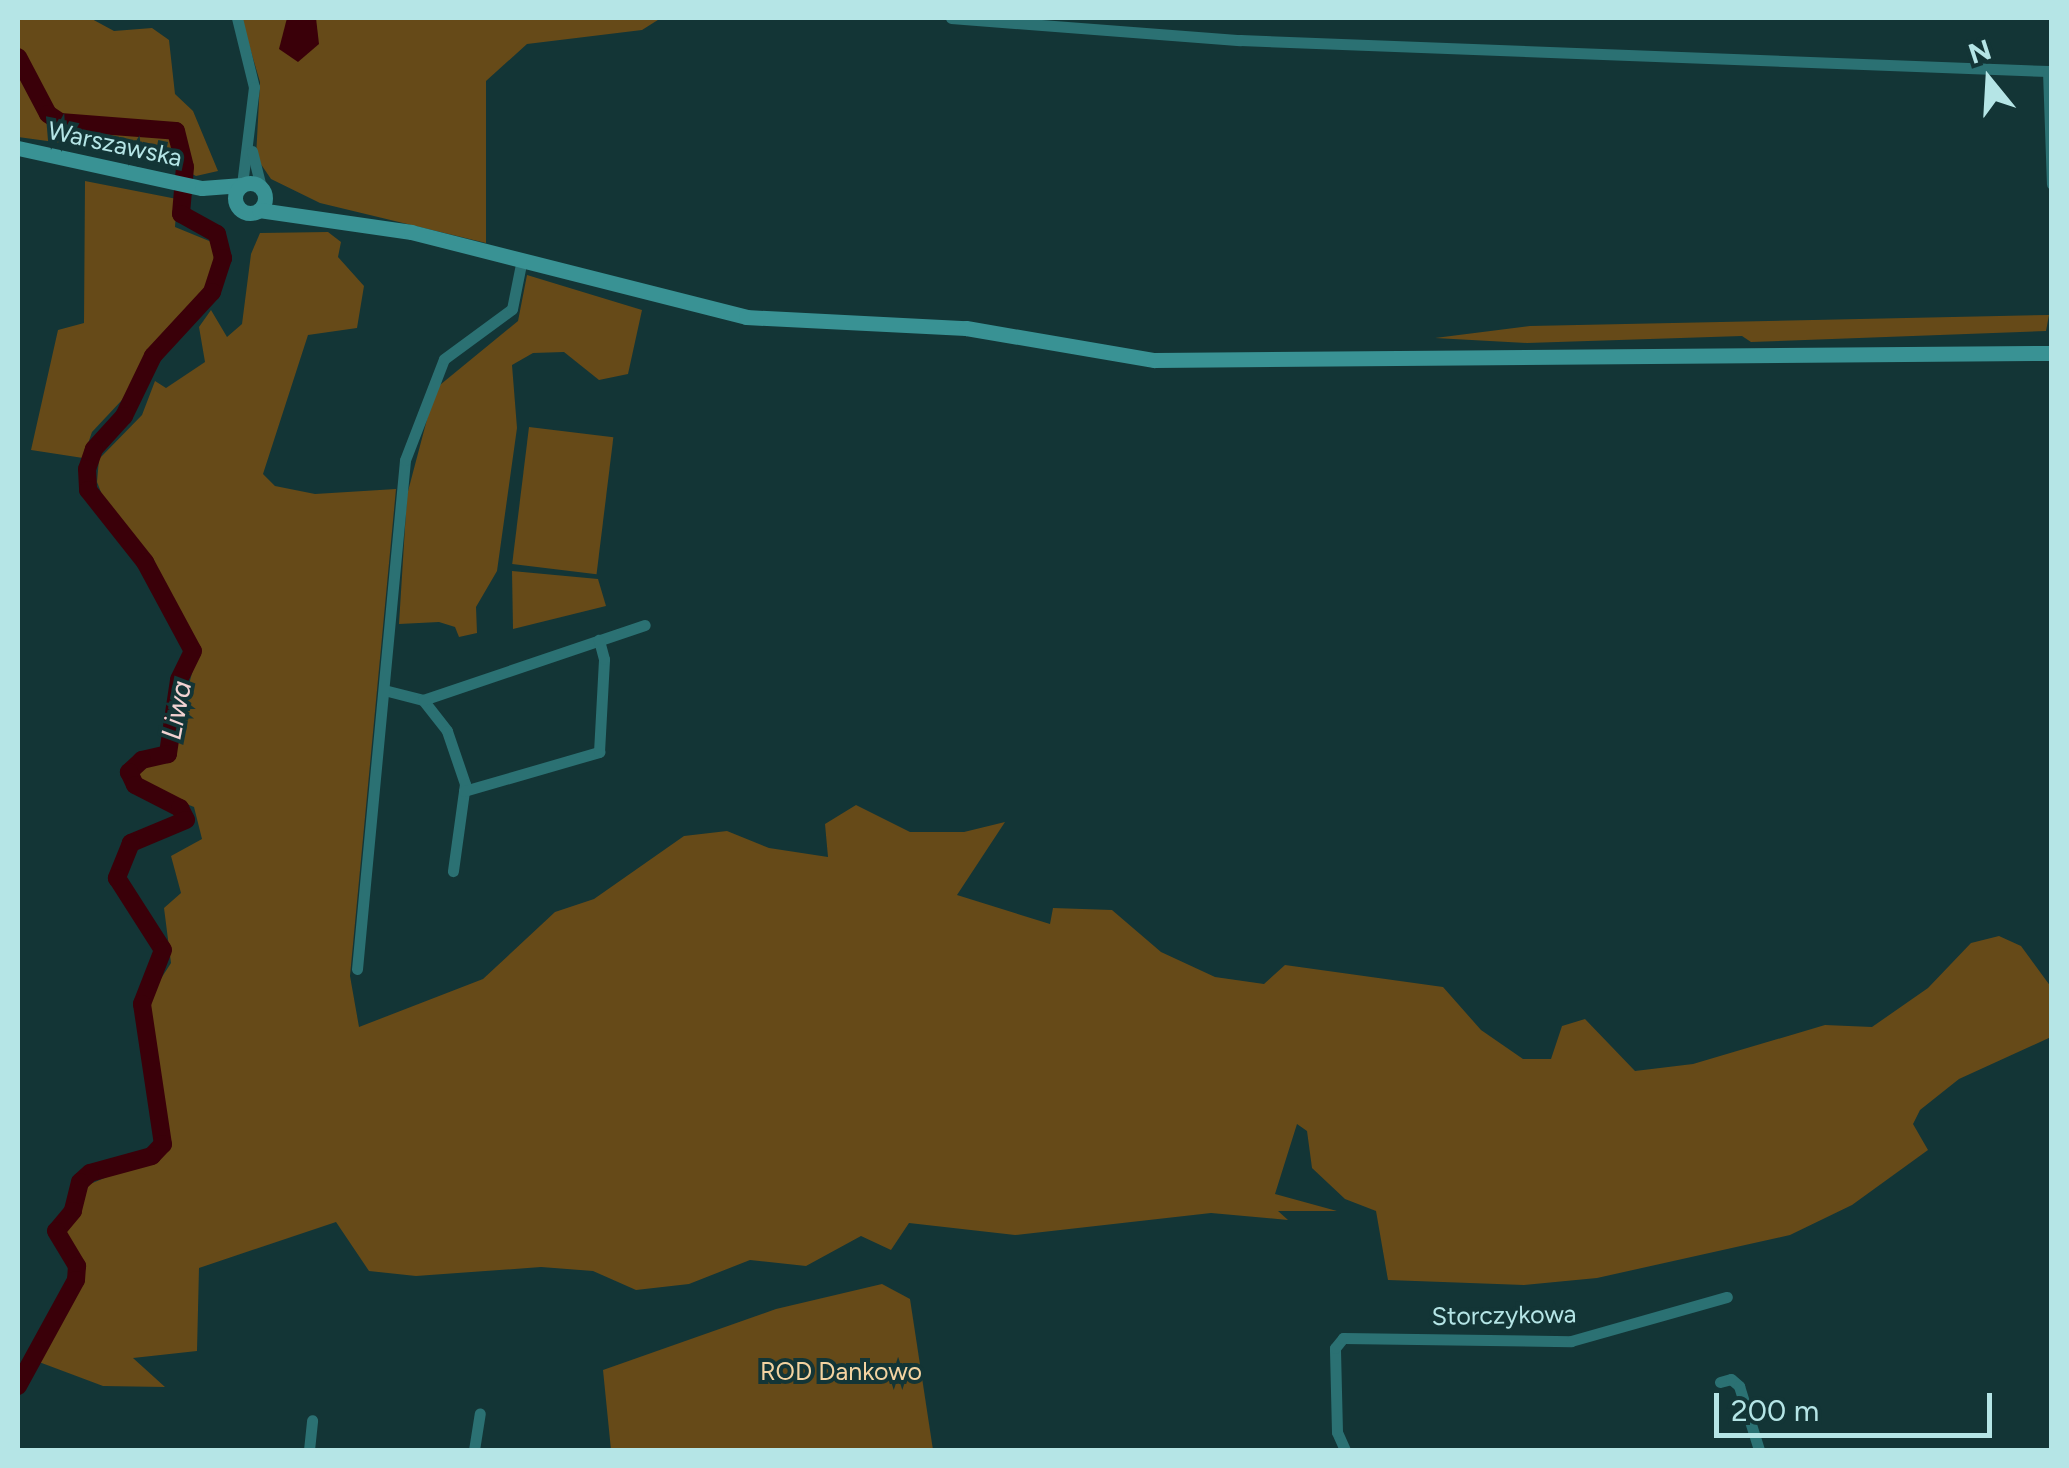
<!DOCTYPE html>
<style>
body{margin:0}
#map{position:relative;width:2069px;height:1468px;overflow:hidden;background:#133536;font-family:Figtree,sans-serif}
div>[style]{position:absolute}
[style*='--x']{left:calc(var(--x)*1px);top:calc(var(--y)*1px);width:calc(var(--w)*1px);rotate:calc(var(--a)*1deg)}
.green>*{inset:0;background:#664a18;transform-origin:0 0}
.water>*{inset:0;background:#3a0009}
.river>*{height:18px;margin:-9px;padding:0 9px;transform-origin:9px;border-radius:9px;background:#3a0009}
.street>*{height:11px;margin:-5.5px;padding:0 5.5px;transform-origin:5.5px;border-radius:5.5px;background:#2b7173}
.secondary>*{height:15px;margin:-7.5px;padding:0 7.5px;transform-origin:7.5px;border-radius:7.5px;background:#399294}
.secondary>.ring{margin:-7.5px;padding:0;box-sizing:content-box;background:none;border:15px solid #399294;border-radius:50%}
span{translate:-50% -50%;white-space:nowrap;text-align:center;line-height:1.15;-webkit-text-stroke:8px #133536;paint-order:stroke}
.street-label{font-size:25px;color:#b5e5e6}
.park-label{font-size:25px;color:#f3d3a1}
.water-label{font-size:28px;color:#f2d2d2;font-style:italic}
.frame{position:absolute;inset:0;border:20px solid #b5e5e6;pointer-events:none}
.north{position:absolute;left:1939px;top:30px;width:100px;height:100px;-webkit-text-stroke:8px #133536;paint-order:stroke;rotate:342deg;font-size:28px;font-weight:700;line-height:40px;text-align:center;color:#b5e5e6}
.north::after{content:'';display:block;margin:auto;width:35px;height:45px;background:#b5e5e6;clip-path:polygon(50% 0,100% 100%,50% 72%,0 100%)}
.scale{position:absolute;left:1714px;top:1393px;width:278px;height:45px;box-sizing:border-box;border:5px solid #b5e5e6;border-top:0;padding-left:12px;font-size:30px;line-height:35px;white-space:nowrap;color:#b5e5e6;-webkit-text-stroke:8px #133536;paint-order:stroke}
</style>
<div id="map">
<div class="green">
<div style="clip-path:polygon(18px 18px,90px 18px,114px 31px,152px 28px,169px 40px,175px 94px,193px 111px,218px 171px,196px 176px,157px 156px,18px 137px)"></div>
<div style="clip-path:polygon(241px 18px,661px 18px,642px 30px,527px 44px,486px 81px,486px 243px,320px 203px,271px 179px,256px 157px,260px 82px)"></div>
<div style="clip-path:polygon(85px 181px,177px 199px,175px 227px,214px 243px,218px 270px,204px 297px,150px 351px,122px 400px,92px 432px,83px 458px,31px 450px,58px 330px,84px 323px)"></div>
<div style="clip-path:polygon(328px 232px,341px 242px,338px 257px,364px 286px,357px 328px,308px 335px,263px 474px,275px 486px,315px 494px,396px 489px,350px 976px,359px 1027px,483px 979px,555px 912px,594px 899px,684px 836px,727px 831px,769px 848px,828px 857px,825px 824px,856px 805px,910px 832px,964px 832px,1005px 822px,957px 895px,1050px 924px,1053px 908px,1112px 910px,1161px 952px,1215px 977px,1264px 984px,1285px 965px,1443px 987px,1481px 1030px,1523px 1059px,1551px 1059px,1562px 1026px,1585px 1019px,1635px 1071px,1693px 1064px,1825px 1025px,1872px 1027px,1928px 988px,1971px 943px,1999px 936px,2021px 946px,2051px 987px,2051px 1037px,1959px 1079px,1920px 1110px,1913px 1124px,1928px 1150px,1852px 1205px,1790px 1235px,1597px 1278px,1524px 1285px,1388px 1280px,1376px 1211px,1345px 1199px,1312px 1168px,1307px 1131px,1297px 1124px,1275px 1194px,1337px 1211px,1278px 1211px,1288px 1220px,1211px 1213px,1015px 1235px,909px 1223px,891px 1250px,861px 1236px,806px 1266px,750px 1260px,689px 1284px,636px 1290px,593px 1271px,541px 1267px,416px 1276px,369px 1271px,336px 1222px,199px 1268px,197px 1351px,133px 1358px,165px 1387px,103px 1386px,39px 1362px,84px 1274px,60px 1233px,79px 1209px,83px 1187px,164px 1153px,149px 997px,171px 963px,164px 908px,181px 893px,171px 856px,202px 839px,194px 807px,152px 790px,139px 777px,141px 767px,168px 763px,196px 658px,189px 627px,174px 611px,154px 560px,104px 500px,97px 482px,99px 459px,142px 415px,155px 381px,166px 388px,205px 362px,199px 327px,211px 310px,227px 337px,242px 324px,251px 254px,260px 233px)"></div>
<div style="clip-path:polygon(527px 275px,642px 310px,628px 374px,599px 380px,564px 352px,533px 353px,512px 365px,517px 428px,497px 571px,476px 607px,477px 633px,459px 637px,455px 627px,439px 622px,399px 624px,407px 495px,435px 389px,518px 321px)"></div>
<div style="clip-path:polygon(2049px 315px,2046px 331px,1751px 342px,1742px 336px,1527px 343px,1435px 338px,1530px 326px)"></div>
<div style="left:529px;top:427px;width:85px;height:138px;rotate:7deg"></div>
<div style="clip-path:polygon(512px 571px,598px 579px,606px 606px,513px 629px)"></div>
<div style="clip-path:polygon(882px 1284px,910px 1299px,933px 1450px,611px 1450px,603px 1370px,776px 1309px)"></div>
</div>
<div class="water">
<div style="clip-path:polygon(287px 18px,316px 18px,319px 44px,298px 62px,279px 49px)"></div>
</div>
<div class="river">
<div style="--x:18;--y:57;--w:64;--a:62.2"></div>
<div style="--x:48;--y:114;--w:14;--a:34"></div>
<div style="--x:60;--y:122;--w:116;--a:4.4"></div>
<div style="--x:176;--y:131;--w:37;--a:76"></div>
<div style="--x:185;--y:167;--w:47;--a:94.9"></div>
<div style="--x:181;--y:214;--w:41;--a:29.1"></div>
<div style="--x:217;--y:234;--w:25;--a:76"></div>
<div style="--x:223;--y:258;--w:36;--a:108"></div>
<div style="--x:212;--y:292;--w:87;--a:132.7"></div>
<div style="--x:153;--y:356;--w:67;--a:115.8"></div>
<div style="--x:124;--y:416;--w:45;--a:132.3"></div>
<div style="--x:94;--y:449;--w:21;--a:109"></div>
<div style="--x:87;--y:469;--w:21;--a:87"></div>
<div style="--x:88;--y:490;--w:92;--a:51.6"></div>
<div style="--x:145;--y:562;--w:101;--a:61.7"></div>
<div style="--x:193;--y:651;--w:32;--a:116"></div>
<div style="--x:179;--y:680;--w:75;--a:98.5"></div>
<div style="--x:168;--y:754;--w:27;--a:167"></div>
<div style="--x:142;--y:760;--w:18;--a:137"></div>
<div style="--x:129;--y:772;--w:14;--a:65"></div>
<div style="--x:135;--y:785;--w:51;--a:27.1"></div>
<div style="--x:180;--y:808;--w:13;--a:63"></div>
<div style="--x:186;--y:820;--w:60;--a:157.3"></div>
<div style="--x:131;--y:843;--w:38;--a:112"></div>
<div style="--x:117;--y:878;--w:85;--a:57.4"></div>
<div style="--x:163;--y:950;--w:58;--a:111.3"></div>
<div style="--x:142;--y:1004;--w:142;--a:81.5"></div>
<div style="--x:163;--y:1144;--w:16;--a:133"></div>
<div style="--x:152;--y:1156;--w:64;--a:164.7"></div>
<div style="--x:90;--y:1173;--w:13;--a:138"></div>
<div style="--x:80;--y:1182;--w:30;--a:104"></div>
<div style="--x:73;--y:1211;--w:26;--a:130"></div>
<div style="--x:56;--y:1231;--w:41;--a:59"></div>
<div style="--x:77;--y:1266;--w:14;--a:94"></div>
<div style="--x:76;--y:1280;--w:121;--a:118.7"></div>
</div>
<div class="street">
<div style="--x:237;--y:18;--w:71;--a:76.2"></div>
<div style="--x:254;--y:87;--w:99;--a:97"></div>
<div style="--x:951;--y:18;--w:290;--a:4.4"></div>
<div style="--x:1240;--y:40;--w:809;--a:2.2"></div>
<div style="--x:2048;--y:71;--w:113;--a:88"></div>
<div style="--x:252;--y:151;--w:38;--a:76"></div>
<div style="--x:384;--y:690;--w:40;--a:14.4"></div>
<div style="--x:423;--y:700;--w:39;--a:52"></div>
<div style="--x:447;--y:731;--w:56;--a:71.2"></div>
<div style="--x:465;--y:784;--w:88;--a:97.9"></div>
<div style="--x:423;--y:700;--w:234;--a:-18.7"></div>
<div style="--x:464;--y:791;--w:141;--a:-16.1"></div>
<div style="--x:599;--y:752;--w:93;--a:-86.9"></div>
<div style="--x:604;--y:659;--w:20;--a:-105"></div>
<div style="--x:357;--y:969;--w:511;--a:-84.61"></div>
<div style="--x:405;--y:460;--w:108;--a:-68.9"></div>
<div style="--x:444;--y:359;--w:84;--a:-36.3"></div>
<div style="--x:512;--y:309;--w:51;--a:-78.7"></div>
<div style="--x:1720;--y:1382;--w:11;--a:-15"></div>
<div style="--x:1731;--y:1379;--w:11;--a:41"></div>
<div style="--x:1739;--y:1386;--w:67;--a:72.6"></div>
<div style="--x:309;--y:1450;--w:30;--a:-84"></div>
<div style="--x:474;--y:1450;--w:37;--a:-81"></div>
<div style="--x:1345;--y:1450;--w:20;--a:-114"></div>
<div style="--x:1337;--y:1432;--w:84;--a:-91.4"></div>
<div style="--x:1335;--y:1348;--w:13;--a:-51"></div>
<div style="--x:1343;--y:1338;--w:228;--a:0.8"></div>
<div style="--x:1571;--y:1341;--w:162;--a:-15.8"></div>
</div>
<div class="secondary">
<div style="--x:18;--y:148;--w:188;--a:12.3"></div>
<div style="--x:202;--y:188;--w:40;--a:-4.3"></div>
<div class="ring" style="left:235px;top:183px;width:15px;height:15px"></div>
<div style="--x:259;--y:210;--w:154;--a:8.2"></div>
<div style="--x:411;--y:232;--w:346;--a:14.2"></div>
<div style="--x:746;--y:317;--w:220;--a:2.9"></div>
<div style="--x:966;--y:328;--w:191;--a:9.7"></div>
<div style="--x:1154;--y:360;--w:898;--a:-0.45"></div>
</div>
<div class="street-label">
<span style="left:115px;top:144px;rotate:12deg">Warszawska</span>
<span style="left:1504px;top:1315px;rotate:-1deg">Storczykowa</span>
</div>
<div class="park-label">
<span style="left:841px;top:1371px">ROD Dankowo</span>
</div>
<div class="water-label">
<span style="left:176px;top:710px;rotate:-79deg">Liwa</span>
</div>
<div class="frame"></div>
<div class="north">N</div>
<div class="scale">200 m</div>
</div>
